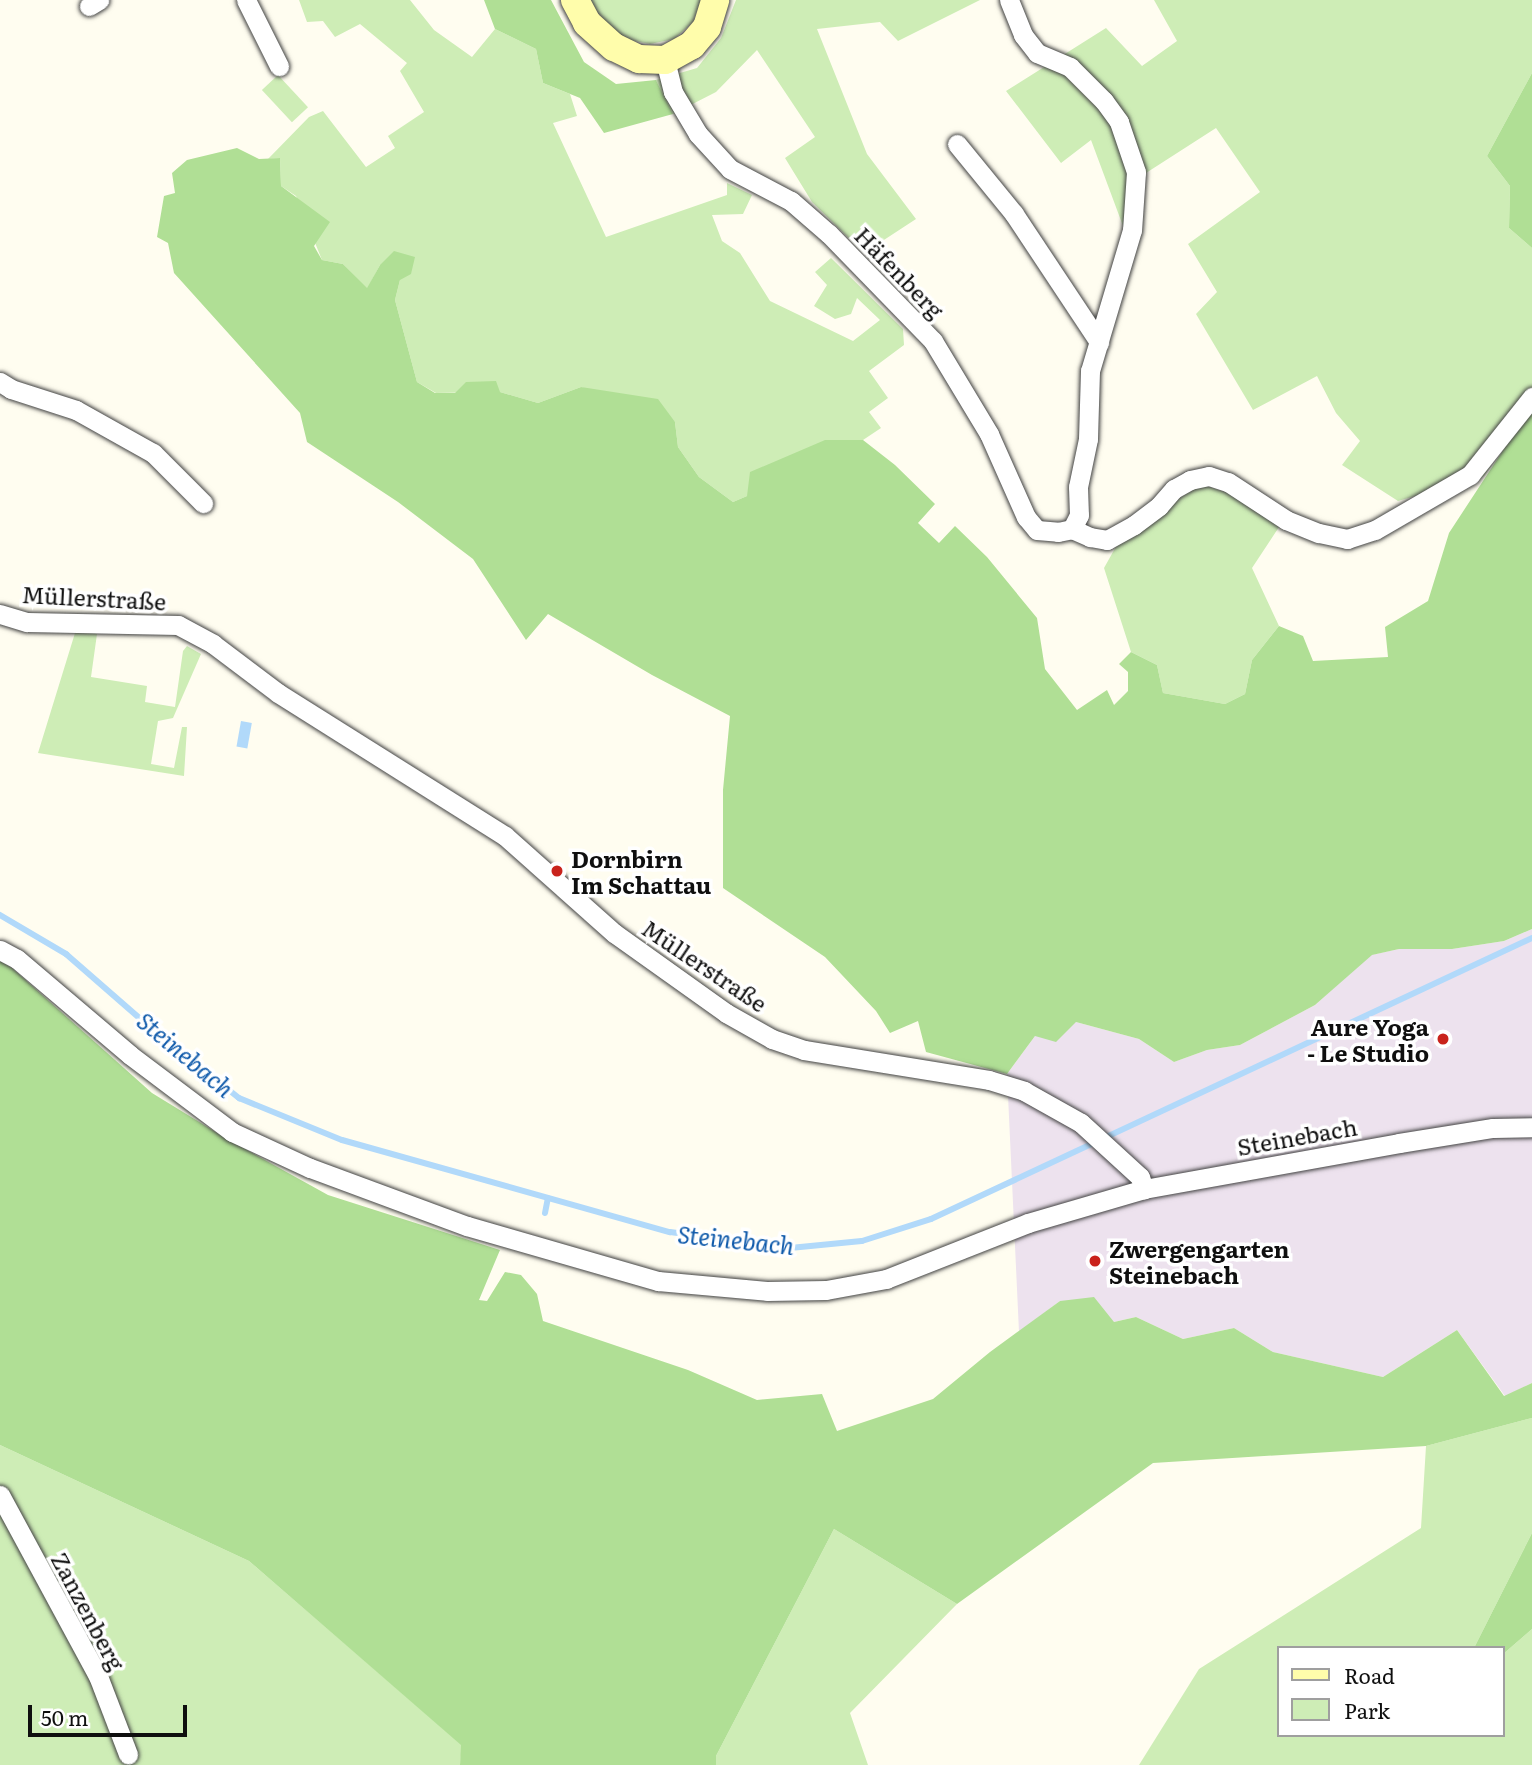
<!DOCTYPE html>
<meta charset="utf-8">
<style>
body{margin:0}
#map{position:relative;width:1532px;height:1765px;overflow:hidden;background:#fffdf0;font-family:Literata,serif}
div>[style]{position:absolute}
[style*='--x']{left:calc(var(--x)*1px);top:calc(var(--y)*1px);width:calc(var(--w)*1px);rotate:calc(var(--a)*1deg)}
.industrial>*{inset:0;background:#ede2ee}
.green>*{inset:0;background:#ceedb6;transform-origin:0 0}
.forest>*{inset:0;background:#b0df95}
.water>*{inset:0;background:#b1d9fa;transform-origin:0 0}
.stream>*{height:6px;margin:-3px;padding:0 3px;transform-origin:3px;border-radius:3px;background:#b1d9fa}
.roads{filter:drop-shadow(0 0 2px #424242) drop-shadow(0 0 2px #424242)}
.street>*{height:19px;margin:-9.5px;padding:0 9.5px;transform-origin:9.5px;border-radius:9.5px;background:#fff}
.secondary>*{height:28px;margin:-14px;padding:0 14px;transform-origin:14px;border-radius:14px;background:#fffdab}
.dots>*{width:19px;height:19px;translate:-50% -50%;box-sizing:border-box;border:4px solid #fff;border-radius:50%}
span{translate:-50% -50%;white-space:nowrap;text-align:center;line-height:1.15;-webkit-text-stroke:7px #fff;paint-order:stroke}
.street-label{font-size:23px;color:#0f0f0f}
.poi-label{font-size:23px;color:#0f0f0f;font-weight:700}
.left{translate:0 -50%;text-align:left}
.right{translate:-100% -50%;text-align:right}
.water-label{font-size:24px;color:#0e59aa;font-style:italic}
.legend{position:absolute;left:1277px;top:1646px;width:228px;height:91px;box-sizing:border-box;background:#fff;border:2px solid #9f9f9f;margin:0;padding:9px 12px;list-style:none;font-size:21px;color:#0f0f0f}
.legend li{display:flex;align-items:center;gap:14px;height:35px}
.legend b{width:35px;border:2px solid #9f9f9f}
.scale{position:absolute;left:28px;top:1705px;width:159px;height:32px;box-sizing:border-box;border:4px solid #0f0f0f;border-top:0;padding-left:9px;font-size:21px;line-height:24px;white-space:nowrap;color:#0f0f0f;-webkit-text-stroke:5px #fff;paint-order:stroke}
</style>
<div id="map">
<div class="industrial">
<div style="clip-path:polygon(1532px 929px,1532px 1383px,1505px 1396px,1457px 1330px,1383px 1377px,1273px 1352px,1234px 1328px,1183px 1339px,1136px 1317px,1114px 1322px,1060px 1301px,1019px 1332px,1007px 1074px,1035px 1036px,1076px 1022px,1139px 1039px,1174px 1062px,1207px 1050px,1240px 1045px,1315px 1005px,1371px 955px,1399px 949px,1452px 949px,1504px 941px)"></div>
</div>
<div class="green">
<div style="clip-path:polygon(299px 0,410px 0,434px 30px,472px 57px,495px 29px,536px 49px,543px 83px,570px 94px,577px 116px,553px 123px,606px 237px,727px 195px,727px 183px,752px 195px,743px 214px,712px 215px,722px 241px,740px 253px,770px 301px,853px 341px,880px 320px,857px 298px,851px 314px,835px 319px,814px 306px,827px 285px,815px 272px,831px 258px,903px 329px,904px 345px,869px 371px,888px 398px,869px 412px,881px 428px,863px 440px,825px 441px,747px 496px,733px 502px,699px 477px,678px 447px,675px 422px,581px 387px,538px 403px,500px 392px,436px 393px,417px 382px,395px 300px,400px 280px,380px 265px,367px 289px,343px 264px,322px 260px,296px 196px,281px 186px,280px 158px,268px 159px,309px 117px,323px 111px,366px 167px,395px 148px,388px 136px,424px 112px,400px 71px,407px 63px,360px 24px,335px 37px,323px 21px,307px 22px)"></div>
<div style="clip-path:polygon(588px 0,701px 0,693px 22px,674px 39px,650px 44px,630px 40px,612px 30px)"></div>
<div style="clip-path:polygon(736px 0,980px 0,898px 41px,880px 22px,817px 29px,867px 154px,916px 219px,864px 253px,812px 202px,785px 158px,815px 137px,757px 50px,716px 92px,673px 114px,656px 80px,697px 68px,721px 38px)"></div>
<div style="clip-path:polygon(1154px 0,1532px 0,1532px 73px,1487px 156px,1510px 186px,1509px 228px,1532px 248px,1532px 406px,1484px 476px,1398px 501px,1342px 465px,1360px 441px,1336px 413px,1317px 376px,1253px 410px,1196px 314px,1217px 292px,1188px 244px,1260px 192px,1216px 128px,1132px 182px,1123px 226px,1091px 140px,1061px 163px,1006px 91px,1106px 28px,1142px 66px,1177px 41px)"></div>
<div style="left:278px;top:75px;width:44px;height:22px;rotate:47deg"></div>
<div style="clip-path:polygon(1204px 485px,1231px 494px,1279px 527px,1252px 568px,1279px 626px,1252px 660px,1245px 694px,1225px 704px,1163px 693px,1157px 665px,1131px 652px,1104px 568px,1118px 543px,1193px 489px)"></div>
<div style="clip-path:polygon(88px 630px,97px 634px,91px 677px,147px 686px,145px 702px,175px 707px,183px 651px,187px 646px,201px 654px,173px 718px,158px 721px,151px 764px,174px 768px,182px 727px,187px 727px,184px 776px,38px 753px,75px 633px)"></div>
<div style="clip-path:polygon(1532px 1418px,1532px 1533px,1474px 1648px,1278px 1648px,1278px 1735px,1502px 1735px,1502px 1655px,1532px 1629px,1532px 1765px,1139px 1765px,1199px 1669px,1421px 1528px,1426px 1446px)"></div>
<div style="clip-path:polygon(0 1445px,249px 1561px,462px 1745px,460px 1765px,0 1765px)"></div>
<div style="clip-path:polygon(834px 1529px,957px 1604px,850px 1713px,868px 1765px,716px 1765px,716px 1756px)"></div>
</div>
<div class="forest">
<div style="clip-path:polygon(484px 0,551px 0,584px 62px,616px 84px,656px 80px,673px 114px,604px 133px,580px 98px,543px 83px,536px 49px,495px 29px)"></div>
<div style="clip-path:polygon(1532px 73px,1532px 248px,1509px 228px,1510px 186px,1487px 156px)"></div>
<div style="clip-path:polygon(237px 148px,259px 159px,280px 158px,281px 186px,330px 222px,314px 246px,322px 260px,343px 264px,367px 288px,380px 265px,394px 251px,415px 257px,411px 274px,400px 280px,395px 300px,417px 382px,435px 393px,455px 393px,466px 382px,496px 381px,500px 392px,538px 403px,581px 387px,658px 399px,675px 422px,678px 447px,699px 477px,733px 502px,747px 496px,750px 472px,825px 440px,863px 440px,895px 465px,935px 504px,918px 523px,939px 543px,955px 526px,987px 557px,1037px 618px,1045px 669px,1077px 710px,1107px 690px,1114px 705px,1128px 691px,1128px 672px,1119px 664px,1131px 652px,1157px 665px,1163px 693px,1225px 704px,1245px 694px,1252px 660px,1279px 626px,1303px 636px,1313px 661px,1388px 657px,1385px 627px,1428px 601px,1449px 533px,1532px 406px,1532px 929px,1504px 941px,1452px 949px,1399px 949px,1372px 955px,1315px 1005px,1240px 1045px,1207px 1050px,1174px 1062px,1139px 1039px,1076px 1022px,1056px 1042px,1035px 1036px,1007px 1074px,926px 1052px,918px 1021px,890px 1033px,876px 1011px,825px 957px,723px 888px,723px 790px,730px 716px,652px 675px,548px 614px,526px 640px,473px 559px,398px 502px,307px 442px,300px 413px,174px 273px,168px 243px,157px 237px,164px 196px,175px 193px,172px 173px,187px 160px)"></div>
<div style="clip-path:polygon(0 961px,12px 968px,152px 1093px,227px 1139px,328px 1195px,500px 1250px,479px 1300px,487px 1301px,505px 1272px,521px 1275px,537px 1294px,543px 1321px,688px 1370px,757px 1400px,822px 1394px,837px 1431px,933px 1399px,990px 1352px,1060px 1301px,1094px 1297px,1114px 1322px,1136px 1317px,1183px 1339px,1234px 1328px,1273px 1352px,1383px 1377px,1457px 1330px,1504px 1396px,1532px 1383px,1532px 1418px,1426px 1446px,1153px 1463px,957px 1604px,834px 1529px,716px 1756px,716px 1765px,460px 1765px,461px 1745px,249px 1561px,0 1445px)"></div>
<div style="clip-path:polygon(1532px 1533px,1532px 1629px,1502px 1655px,1502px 1648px,1474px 1648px)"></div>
</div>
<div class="water">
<div style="left:241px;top:721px;width:11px;height:26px;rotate:10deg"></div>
</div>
<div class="stream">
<div style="--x:0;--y:915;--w:77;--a:30.6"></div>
<div style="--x:66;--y:954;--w:103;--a:41.1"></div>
<div style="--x:144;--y:1022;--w:122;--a:38.7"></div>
<div style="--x:239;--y:1098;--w:111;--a:22.2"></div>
<div style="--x:342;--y:1140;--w:341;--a:15.7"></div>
<div style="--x:670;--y:1232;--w:121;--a:7.6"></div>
<div style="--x:790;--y:1248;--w:72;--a:-5.6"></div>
<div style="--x:862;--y:1241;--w:72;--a:-17.7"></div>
<div style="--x:931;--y:1219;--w:663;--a:-25.06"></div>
<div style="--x:545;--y:1213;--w:15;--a:-79"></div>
</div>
<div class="roads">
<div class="street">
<div style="--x:246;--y:0;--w:74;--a:63.4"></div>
<div style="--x:1009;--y:0;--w:38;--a:68"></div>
<div style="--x:1023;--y:35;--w:23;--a:52"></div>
<div style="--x:1037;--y:53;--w:36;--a:23"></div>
<div style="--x:1070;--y:67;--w:48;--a:45"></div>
<div style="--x:1104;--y:101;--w:26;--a:54"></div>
<div style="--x:1119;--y:122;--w:53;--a:71.2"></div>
<div style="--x:1136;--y:172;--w:58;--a:93.9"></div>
<div style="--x:1132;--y:230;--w:147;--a:106.6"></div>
<div style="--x:1090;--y:371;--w:68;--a:91.7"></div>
<div style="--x:1088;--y:439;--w:49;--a:101.8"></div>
<div style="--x:1078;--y:487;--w:28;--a:88"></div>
<div style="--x:1079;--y:515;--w:16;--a:117"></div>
<div style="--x:89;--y:6;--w:12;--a:-31"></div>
<div style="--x:665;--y:60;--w:33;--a:76"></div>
<div style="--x:673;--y:92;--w:49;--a:59.2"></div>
<div style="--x:698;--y:134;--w:47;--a:47.6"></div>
<div style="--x:730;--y:169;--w:69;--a:27.7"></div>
<div style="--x:791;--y:201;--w:50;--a:41"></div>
<div style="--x:829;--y:234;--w:149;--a:45.8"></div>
<div style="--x:933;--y:341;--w:109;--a:58.9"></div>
<div style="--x:989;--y:434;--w:91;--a:66"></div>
<div style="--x:1026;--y:517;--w:17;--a:50"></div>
<div style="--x:1037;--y:530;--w:21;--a:5"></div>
<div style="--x:1058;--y:532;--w:14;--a:-12"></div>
<div style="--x:1072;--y:529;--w:20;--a:24"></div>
<div style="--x:1090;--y:537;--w:17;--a:10"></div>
<div style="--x:1107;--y:540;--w:31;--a:-29"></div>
<div style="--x:1134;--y:525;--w:31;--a:-37"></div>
<div style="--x:1159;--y:506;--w:23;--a:-49"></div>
<div style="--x:1174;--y:489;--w:18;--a:-29"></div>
<div style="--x:1190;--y:480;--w:19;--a:-12"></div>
<div style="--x:1209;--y:476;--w:20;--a:18"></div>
<div style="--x:1228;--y:482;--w:69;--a:33.2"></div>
<div style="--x:1286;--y:520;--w:35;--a:22"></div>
<div style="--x:1319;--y:533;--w:29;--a:12"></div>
<div style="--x:1347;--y:539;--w:29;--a:-18"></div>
<div style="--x:1375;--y:530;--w:110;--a:-30.1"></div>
<div style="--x:1470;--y:475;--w:100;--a:-51.5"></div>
<div style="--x:957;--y:144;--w:90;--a:50.8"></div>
<div style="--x:1014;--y:214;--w:154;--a:56.4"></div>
<div style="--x:0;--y:382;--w:13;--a:32"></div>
<div style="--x:11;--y:389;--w:68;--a:17.9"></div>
<div style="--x:76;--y:410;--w:88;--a:29.2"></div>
<div style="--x:153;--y:453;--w:71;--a:45"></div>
<div style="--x:0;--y:614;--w:28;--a:17"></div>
<div style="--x:27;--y:622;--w:151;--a:1.1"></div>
<div style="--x:178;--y:625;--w:40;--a:28"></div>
<div style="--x:213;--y:644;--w:81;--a:37"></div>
<div style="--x:278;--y:693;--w:268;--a:32.2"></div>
<div style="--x:505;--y:836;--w:146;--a:41.7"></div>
<div style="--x:614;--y:933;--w:138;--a:35.5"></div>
<div style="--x:726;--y:1013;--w:53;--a:29.5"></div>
<div style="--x:772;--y:1039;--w:34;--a:19"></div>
<div style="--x:804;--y:1050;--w:187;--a:9.2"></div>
<div style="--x:989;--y:1080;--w:37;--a:17"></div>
<div style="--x:1024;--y:1091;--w:65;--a:29.3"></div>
<div style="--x:1081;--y:1123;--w:80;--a:42.5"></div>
<div style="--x:1140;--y:1177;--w:13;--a:72"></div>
<div style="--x:0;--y:950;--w:19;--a:28"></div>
<div style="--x:17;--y:959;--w:148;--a:40.3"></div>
<div style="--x:130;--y:1055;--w:128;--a:37"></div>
<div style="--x:232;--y:1132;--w:86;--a:24.8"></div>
<div style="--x:310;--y:1168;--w:167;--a:20.3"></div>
<div style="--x:467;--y:1226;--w:199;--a:16.1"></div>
<div style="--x:658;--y:1281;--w:109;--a:5.2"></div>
<div style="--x:767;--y:1291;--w:59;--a:-1"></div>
<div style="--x:826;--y:1290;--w:61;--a:-10.4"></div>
<div style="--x:886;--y:1279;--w:153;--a:-21.5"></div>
<div style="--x:1028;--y:1223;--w:121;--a:-16.3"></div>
<div style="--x:1144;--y:1189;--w:259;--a:-10.2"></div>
<div style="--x:1399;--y:1143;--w:95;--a:-9.1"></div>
<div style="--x:1493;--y:1128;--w:39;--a:-1"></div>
<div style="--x:0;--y:1495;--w:206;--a:61.6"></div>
<div style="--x:98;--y:1676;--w:84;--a:69"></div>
</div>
<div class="secondary">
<div style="--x:575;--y:0;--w:26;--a:62"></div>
<div style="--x:587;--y:23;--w:36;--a:42"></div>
<div style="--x:614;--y:47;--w:28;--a:26"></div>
<div style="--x:639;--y:59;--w:26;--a:2"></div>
<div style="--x:665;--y:60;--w:31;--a:-29"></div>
<div style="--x:692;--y:45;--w:23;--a:-50"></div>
<div style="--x:707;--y:27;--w:28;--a:-73"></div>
</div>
</div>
<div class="dots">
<div style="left:557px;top:871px;background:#c9231c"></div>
<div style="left:1443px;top:1039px;background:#c9231c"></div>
<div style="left:1095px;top:1261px;background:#c9231c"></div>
</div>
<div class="street-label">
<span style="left:900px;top:272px;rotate:46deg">Häfenberg</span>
<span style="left:94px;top:597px;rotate:3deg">Müllerstraße</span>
<span style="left:705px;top:965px;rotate:34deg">Müllerstraße</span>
<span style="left:1297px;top:1136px;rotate:-10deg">Steinebach</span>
<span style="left:89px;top:1611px;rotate:62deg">Zanzenberg</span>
</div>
<div class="poi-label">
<span class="left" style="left:571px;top:871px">Dornbirn<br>Im Schattau</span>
<span class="right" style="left:1429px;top:1039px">Aure Yoga<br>- Le Studio</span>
<span class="left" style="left:1109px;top:1261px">Zwergengarten<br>Steinebach</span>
</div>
<div class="water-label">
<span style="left:186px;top:1054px;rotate:40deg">Steinebach</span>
<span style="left:736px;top:1239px;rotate:6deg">Steinebach</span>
</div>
<ul class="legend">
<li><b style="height:9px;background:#fffdab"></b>Road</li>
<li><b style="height:19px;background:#ceedb6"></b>Park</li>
</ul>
<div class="scale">50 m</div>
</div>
